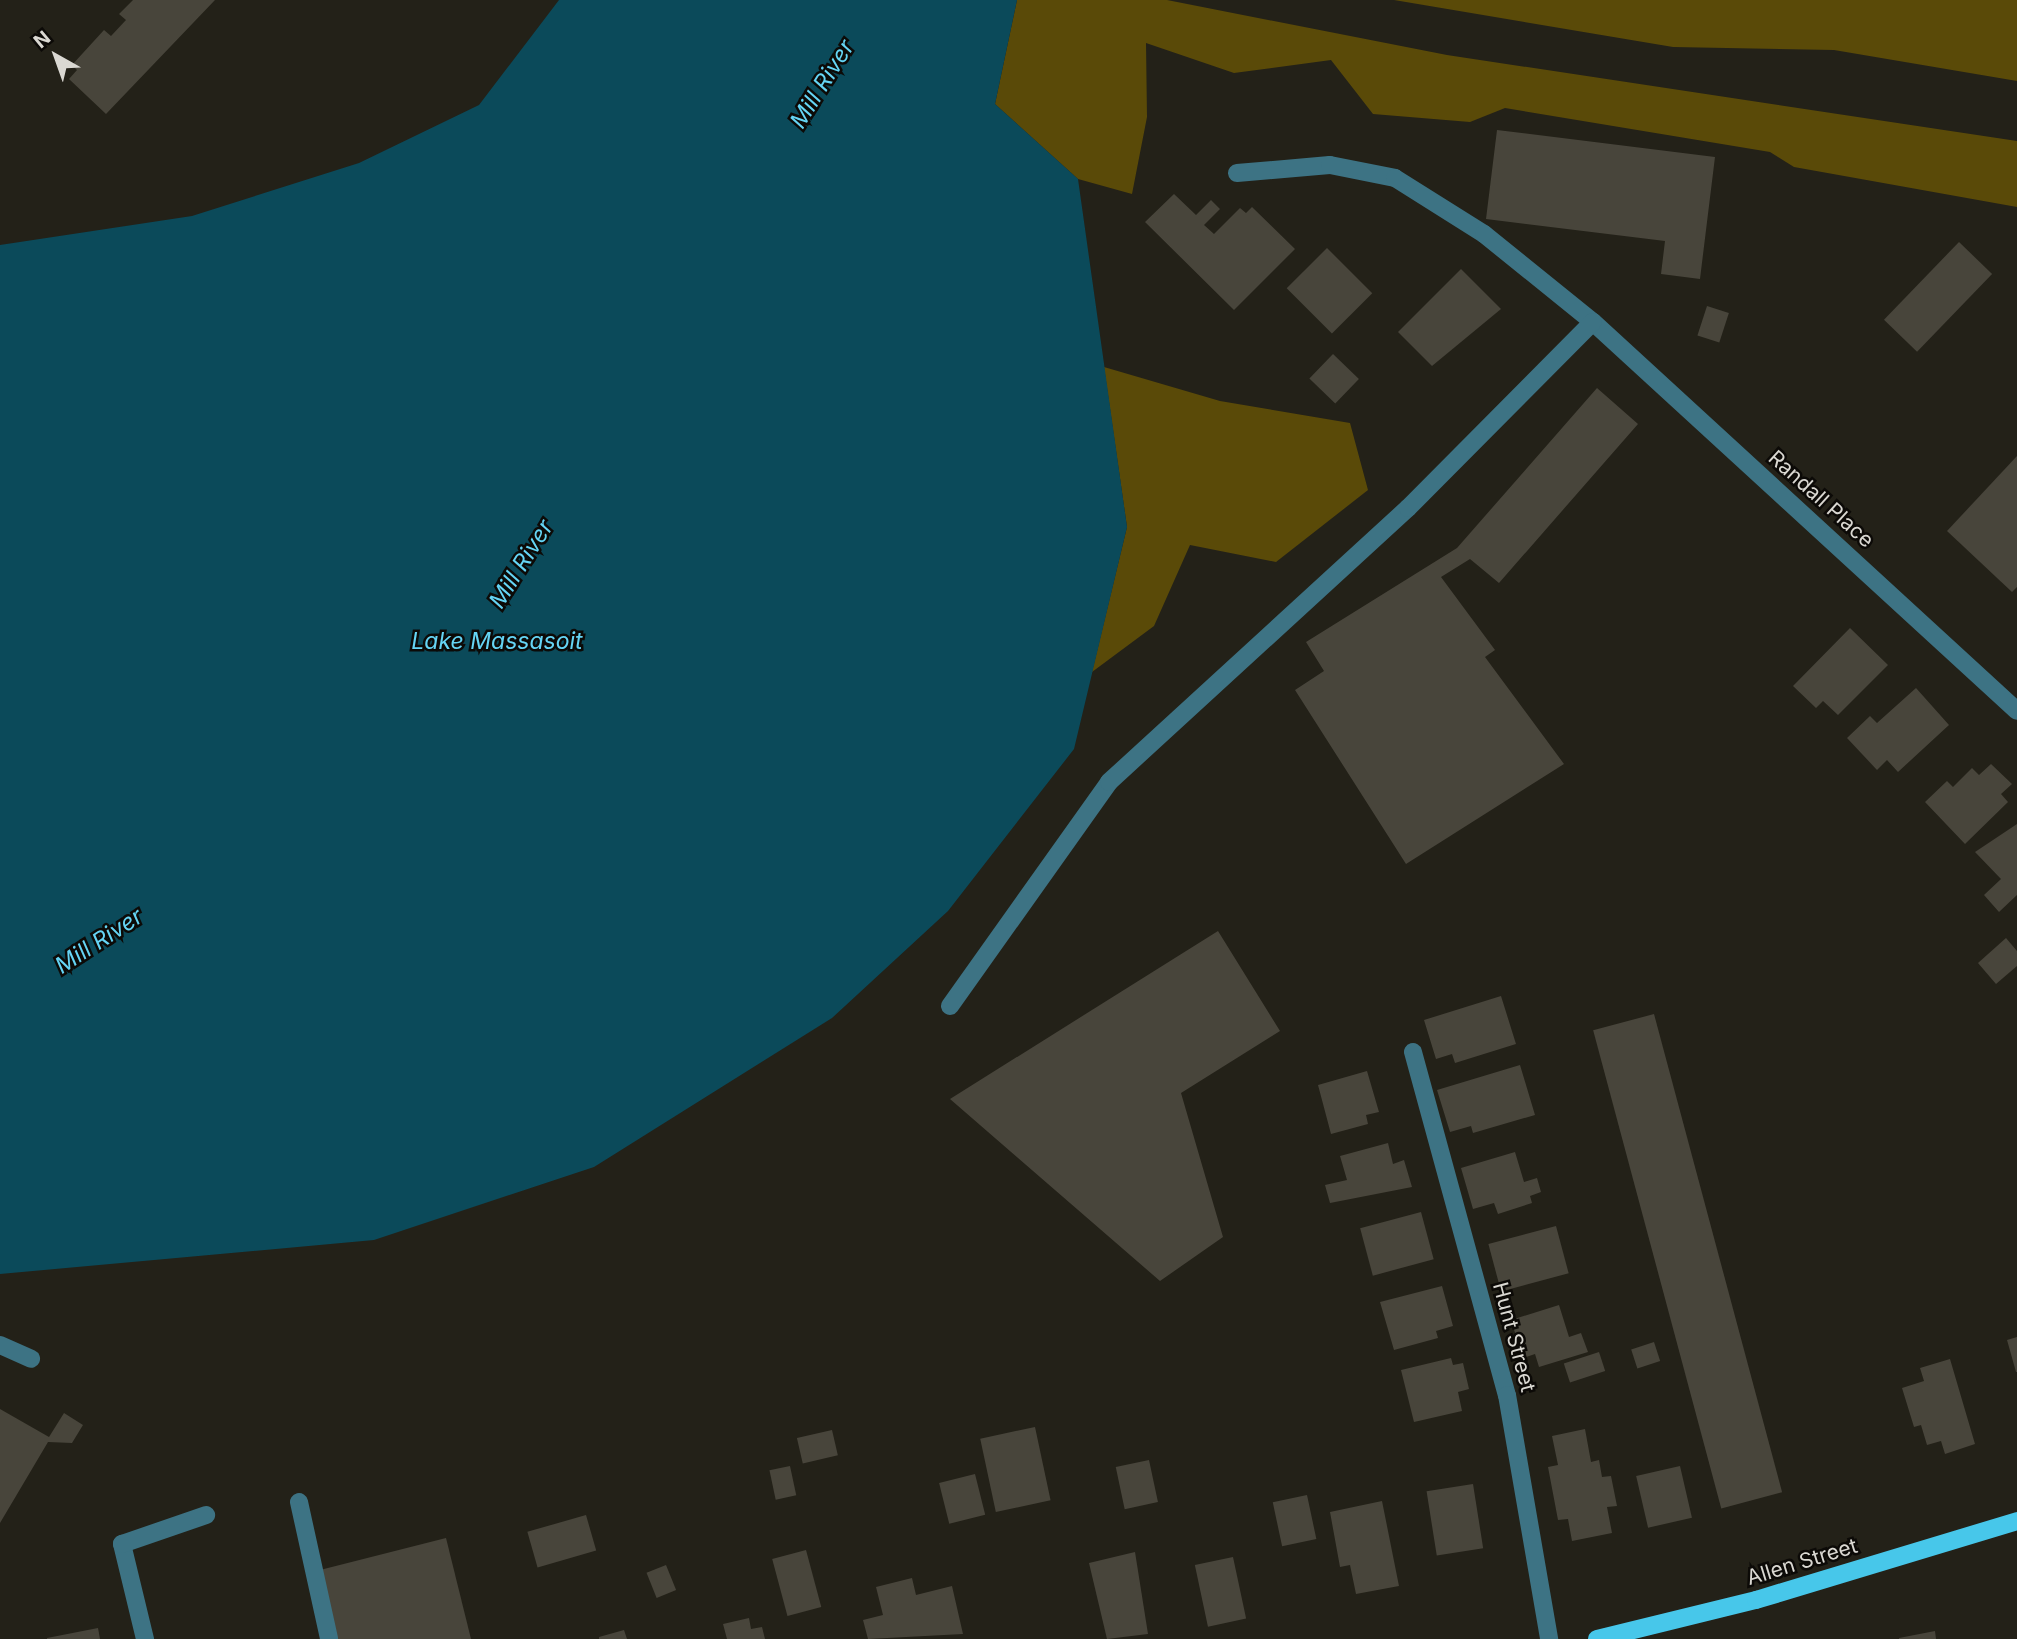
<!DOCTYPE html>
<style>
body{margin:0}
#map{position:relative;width:2017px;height:1639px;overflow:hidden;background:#232118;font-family:Inter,sans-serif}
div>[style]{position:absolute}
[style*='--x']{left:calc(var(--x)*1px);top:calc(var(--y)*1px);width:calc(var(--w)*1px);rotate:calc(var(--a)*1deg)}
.forest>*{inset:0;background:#5a4a08}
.water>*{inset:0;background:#0b4a5a}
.building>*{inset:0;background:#48453b;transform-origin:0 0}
.minor>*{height:18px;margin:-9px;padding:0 9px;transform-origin:9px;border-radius:9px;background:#3d7384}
.major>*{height:18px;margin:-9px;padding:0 9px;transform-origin:9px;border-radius:9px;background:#47c7ea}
span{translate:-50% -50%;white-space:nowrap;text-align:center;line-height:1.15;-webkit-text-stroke:5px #0c0a07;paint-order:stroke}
.street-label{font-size:21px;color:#dad8d2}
.water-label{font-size:23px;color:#65d5f5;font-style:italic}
.north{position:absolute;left:21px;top:21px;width:70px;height:70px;-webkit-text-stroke:5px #0c0a07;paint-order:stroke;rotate:320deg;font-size:19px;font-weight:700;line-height:28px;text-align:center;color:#dad8d2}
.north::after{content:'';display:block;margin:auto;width:24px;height:32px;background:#dad8d2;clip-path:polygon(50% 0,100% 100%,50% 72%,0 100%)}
</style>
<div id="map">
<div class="forest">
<div style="clip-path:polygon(1017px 0,1167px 0,1447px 55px,2017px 141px,2017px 207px,1794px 167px,1770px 152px,1505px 108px,1470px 122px,1373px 114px,1331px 60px,1234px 73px,1146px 43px,1147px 117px,1132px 194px,1078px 179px,995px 104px)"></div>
<div style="clip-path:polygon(1394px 0,2017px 0,2017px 81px,1834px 50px,1673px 47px)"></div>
<div style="clip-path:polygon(1104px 367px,1220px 401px,1350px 423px,1368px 490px,1276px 562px,1190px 545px,1154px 626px,1092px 672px,1127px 527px)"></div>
</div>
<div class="water">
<div style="clip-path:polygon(559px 0,1017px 0,995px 104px,1078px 179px,1127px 527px,1074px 749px,948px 911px,832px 1018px,594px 1167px,374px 1240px,0 1274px,0 245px,192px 216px,359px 163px,479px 105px)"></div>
</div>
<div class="building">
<div style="clip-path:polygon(133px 0,215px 0,106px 114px,69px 79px,77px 70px,72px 65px,104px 30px,111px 36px,126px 20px,119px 14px)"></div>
<div style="clip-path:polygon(1497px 130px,1715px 157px,1700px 279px,1661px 274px,1665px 241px,1486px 219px)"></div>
<div style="clip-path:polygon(1174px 194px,1196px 215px,1211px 200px,1220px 209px,1204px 225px,1214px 234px,1240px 208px,1246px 213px,1252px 207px,1295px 249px,1234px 310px,1145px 222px)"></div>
<div style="left:1959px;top:242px;width:46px;height:108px;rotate:44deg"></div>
<div style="left:1327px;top:248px;width:64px;height:57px;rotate:45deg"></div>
<div style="clip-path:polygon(1461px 269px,1501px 309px,1432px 366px,1398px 332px)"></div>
<div style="left:1707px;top:306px;width:23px;height:31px;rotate:18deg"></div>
<div style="left:1333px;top:354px;width:36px;height:34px;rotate:44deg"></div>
<div style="clip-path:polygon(1597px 388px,1638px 424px,1499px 583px,1470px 559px,1441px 577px,1495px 650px,1485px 657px,1564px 764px,1406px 864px,1295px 690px,1324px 671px,1306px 642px,1457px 548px)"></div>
<div style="clip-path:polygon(2017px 456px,2017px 587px,2012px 592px,1947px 531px)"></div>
<div style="clip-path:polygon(1850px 628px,1888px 665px,1838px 715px,1823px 701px,1816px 708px,1793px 686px)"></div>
<div style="clip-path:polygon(1916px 688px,1949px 725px,1898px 772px,1887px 760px,1877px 770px,1847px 738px,1870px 716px,1877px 723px)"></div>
<div style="clip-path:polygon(1991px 764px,2012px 784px,2001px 794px,2008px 802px,1965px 844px,1925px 802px,1947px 781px,1953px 787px,1972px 768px,1979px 775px)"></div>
<div style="clip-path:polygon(2017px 824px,2017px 895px,1999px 912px,1984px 895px,2001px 879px,1975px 852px)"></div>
<div style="clip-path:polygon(1218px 931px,1280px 1031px,1181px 1093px,1223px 1237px,1160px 1281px,950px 1099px)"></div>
<div style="clip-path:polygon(2006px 938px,2017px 951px,2017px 966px,1996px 984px,1978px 963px)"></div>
<div style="clip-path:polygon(1501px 996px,1516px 1044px,1455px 1063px,1452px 1054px,1436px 1059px,1424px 1020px)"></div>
<div style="left:1654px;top:1014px;width:495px;height:63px;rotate:75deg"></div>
<div style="clip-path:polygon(1520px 1065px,1535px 1115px,1473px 1133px,1471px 1126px,1450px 1132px,1437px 1090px)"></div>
<div style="clip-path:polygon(1367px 1071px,1379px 1112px,1366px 1115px,1368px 1124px,1331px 1134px,1318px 1085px)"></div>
<div style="clip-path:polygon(1388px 1143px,1393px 1164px,1404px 1160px,1412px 1187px,1330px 1203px,1325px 1185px,1347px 1180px,1340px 1156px)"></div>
<div style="clip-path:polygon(1515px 1152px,1524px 1182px,1537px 1178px,1541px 1192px,1530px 1196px,1532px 1203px,1498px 1214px,1494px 1203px,1473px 1209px,1461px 1168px)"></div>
<div style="left:1421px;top:1212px;width:49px;height:63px;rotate:75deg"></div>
<div style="left:1556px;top:1226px;width:49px;height:70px;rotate:75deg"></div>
<div style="clip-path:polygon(1442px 1286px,1453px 1326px,1436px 1331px,1438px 1338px,1394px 1350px,1380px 1302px)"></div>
<div style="clip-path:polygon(1559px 1305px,1569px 1337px,1581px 1333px,1588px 1352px,1539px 1367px,1535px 1354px,1523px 1358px,1511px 1320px)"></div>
<div style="clip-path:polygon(2017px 1337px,2017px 1372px,2016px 1372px,2007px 1340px)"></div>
<div style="left:1654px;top:1342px;width:20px;height:24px;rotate:72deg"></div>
<div style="left:1599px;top:1352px;width:20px;height:37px;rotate:72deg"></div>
<div style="clip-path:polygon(1451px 1358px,1453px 1365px,1463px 1363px,1469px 1389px,1458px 1392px,1462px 1411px,1414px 1422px,1401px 1370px)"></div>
<div style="clip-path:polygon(1950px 1359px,1975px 1444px,1945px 1454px,1941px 1441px,1927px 1445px,1921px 1425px,1914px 1427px,1902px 1388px,1924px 1381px,1920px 1368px)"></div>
<div style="clip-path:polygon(0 1409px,49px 1437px,64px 1413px,83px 1425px,72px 1443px,48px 1442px,0 1523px)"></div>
<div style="left:1035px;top:1427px;width:75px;height:56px;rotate:78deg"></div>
<div style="clip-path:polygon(1585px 1429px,1591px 1462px,1599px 1460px,1602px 1477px,1611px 1476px,1617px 1506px,1607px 1507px,1612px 1533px,1572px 1541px,1568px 1519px,1558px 1520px,1548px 1467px,1558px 1465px,1552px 1436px)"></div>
<div style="left:832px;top:1430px;width:26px;height:36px;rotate:77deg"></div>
<div style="left:1149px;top:1460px;width:43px;height:34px;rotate:78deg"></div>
<div style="left:790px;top:1466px;width:30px;height:21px;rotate:78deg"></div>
<div style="left:1680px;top:1466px;width:53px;height:45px;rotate:77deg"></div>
<div style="left:975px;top:1474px;width:42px;height:37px;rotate:76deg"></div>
<div style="left:1473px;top:1484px;width:65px;height:47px;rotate:81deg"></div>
<div style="left:1307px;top:1495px;width:45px;height:35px;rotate:78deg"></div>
<div style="clip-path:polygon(1382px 1501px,1399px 1586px,1356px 1594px,1350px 1565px,1340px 1567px,1330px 1512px)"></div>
<div style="left:586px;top:1515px;width:37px;height:61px;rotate:74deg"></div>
<div style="clip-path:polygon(446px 1538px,471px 1639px,337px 1639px,320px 1570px)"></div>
<div style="left:806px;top:1550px;width:59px;height:35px;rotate:75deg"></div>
<div style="clip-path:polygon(1135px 1552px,1148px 1634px,1107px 1639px,1089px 1563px)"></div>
<div style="left:1233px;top:1557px;width:63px;height:39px;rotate:78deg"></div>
<div style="left:666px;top:1565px;width:27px;height:21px;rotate:68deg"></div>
<div style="clip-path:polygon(912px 1578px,916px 1595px,952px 1586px,963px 1634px,868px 1639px,863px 1620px,883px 1615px,876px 1587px)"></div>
<div style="clip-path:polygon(749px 1618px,751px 1629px,762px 1627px,765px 1639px,727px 1639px,723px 1624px)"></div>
<div style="clip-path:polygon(98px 1628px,100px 1639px,47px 1639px,47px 1638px)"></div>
<div style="clip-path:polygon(624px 1630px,627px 1639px,599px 1639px,599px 1637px)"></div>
<div style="clip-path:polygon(1935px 1631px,1936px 1639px,1899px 1639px,1899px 1638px)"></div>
</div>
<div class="minor">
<div style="--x:1237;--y:173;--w:93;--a:-4.9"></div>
<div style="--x:1330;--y:165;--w:66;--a:11.3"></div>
<div style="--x:1395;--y:178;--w:105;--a:32.2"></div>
<div style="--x:1484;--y:234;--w:140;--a:38.9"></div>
<div style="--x:1593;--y:322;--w:575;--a:42.53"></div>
<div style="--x:950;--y:1006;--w:275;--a:-54.6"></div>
<div style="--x:1109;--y:782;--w:406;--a:-42.5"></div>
<div style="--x:1408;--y:508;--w:262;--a:-45.2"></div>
<div style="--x:1413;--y:1052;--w:356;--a:74.7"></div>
<div style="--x:1507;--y:1395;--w:248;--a:80.2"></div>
<div style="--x:0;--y:1345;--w:34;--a:24"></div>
<div style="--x:299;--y:1502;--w:140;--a:77.6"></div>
<div style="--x:145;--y:1639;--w:98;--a:-103.6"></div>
<div style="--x:122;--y:1544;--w:89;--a:-19"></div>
</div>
<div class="major">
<div style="--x:1597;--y:1639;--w:164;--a:-13.8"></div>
<div style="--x:1756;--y:1600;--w:273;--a:-16.8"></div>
</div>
<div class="street-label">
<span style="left:1821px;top:499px;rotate:42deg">Randall Place</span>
<span style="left:1514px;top:1337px;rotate:75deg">Hunt Street</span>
<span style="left:1802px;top:1562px;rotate:-17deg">Allen Street</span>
</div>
<div class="water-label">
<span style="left:822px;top:84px;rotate:-58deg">Mill River</span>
<span style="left:521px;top:564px;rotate:-58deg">Mill River</span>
<span style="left:497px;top:641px">Lake Massasoit</span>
<span style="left:99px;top:941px;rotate:-33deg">Mill River</span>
</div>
<div class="north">N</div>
</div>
